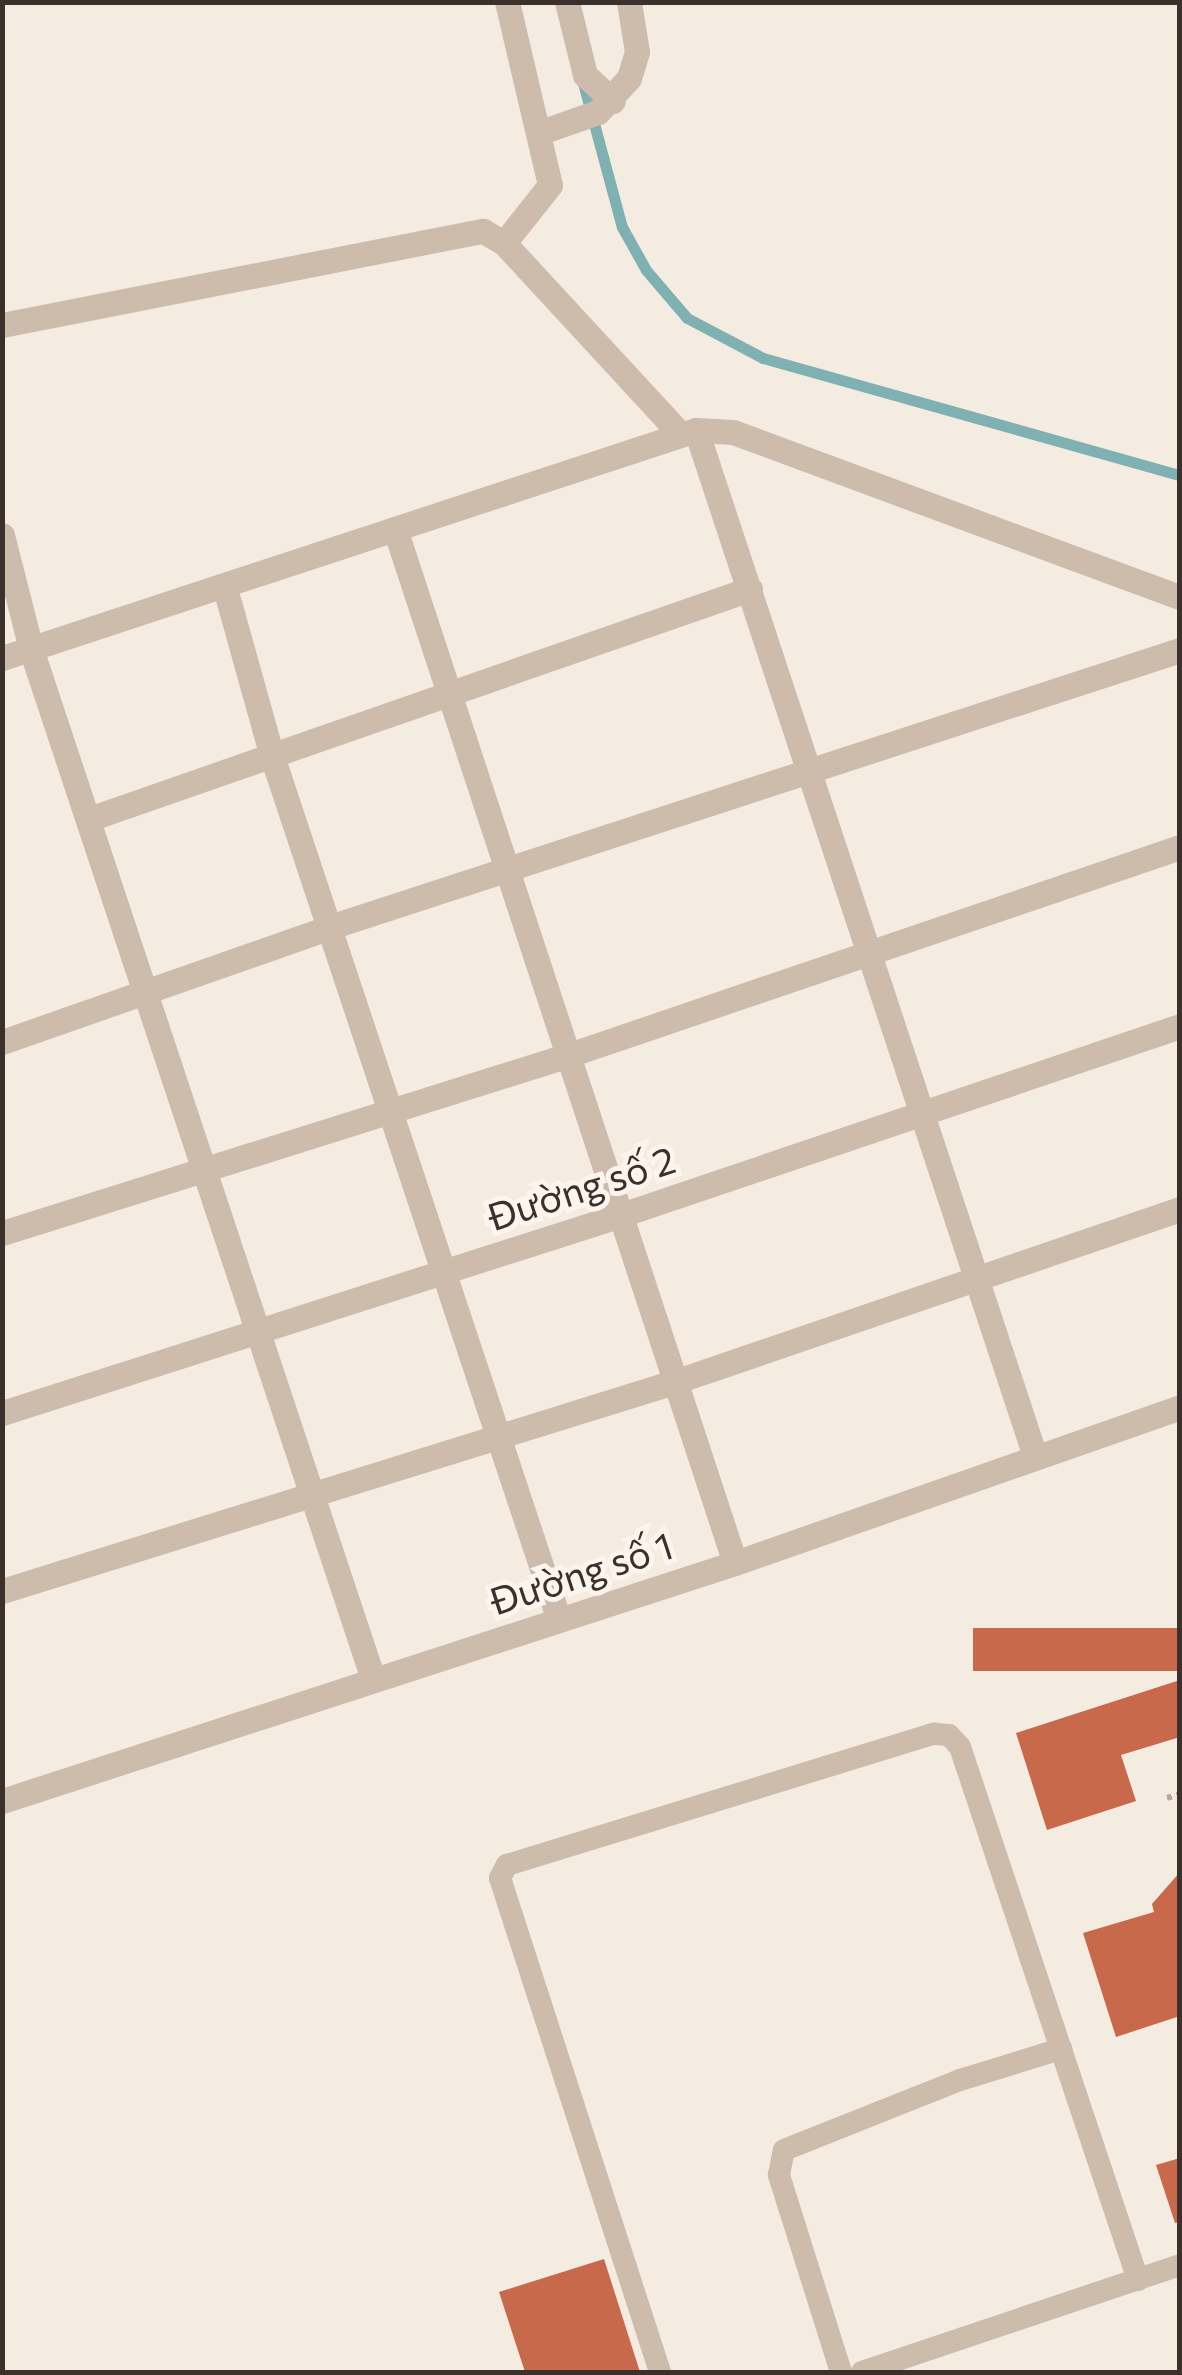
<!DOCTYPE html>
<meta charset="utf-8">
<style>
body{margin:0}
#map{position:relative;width:1182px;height:2375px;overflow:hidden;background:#f4ebe1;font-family:Commissioner,sans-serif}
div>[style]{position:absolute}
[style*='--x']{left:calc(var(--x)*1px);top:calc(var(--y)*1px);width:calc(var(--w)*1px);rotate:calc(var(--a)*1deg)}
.stream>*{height:11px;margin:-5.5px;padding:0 5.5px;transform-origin:5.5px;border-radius:5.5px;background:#7fb0b2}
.building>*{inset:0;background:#c8694b;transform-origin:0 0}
.path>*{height:6px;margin-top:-3px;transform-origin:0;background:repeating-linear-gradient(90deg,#b9a596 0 5px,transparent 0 10px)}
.lane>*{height:22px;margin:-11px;padding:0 11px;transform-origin:11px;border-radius:11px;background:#cdbbac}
.street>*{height:25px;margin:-12.5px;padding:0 12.5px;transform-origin:12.5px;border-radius:12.5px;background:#cdbbac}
span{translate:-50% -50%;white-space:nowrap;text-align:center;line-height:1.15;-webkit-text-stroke:10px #fbf5ee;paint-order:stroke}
.street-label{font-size:38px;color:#3b302b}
.frame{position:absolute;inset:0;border:5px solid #3b302b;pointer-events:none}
</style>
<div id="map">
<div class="stream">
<div style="--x:582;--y:79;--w:153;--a:74.9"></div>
<div style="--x:622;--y:227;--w:49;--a:60.8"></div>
<div style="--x:646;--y:270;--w:63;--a:49.5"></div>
<div style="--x:687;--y:318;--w:86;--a:27.8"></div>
<div style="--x:763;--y:358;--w:433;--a:15.7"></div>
</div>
<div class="building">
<div style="left:1180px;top:1628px;width:43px;height:207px;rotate:90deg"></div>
<div style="clip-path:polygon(1180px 1680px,1180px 1737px,1121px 1755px,1136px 1801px,1047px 1830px,1016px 1733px)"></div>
<div style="clip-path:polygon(1180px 1872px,1180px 2016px,1116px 2037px,1083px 1933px,1154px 1912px,1152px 1904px)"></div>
<div style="clip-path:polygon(1180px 2158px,1180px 2222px,1175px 2223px,1156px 2165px)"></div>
<div style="clip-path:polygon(604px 2259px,640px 2372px,525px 2372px,499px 2292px)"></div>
</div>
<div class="path">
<div style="--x:1167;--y:1798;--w:14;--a:-17"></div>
</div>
<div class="lane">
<div style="--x:660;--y:2372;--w:519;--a:-107.95"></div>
<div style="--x:500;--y:1878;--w:15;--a:-62"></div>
<div style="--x:507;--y:1865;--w:447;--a:-17.1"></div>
<div style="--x:934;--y:1734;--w:15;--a:4"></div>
<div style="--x:949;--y:1735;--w:16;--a:47"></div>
<div style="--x:960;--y:1747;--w:562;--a:71.53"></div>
<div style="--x:841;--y:2372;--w:207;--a:-107.5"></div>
<div style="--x:779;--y:2175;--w:25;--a:-79"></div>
<div style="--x:784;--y:2150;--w:189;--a:-21.7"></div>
<div style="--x:960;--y:2080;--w:106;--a:-17.1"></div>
<div style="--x:862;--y:2372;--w:336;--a:-18.6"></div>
</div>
<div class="street">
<div style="--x:567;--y:2;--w:75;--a:76.1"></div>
<div style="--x:585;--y:75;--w:38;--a:43"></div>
<div style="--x:541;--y:132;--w:60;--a:-19.3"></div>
<div style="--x:598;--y:112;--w:46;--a:-47.6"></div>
<div style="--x:629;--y:78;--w:27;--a:-73"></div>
<div style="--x:637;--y:52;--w:51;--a:-99.1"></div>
<div style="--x:504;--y:243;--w:74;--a:-51.6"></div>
<div style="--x:550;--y:185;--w:188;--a:-103.2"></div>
<div style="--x:2;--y:325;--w:490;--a:-11.1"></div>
<div style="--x:483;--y:231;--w:24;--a:30"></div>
<div style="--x:504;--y:243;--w:260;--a:47.3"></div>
<div style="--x:696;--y:430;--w:1081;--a:71.72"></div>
<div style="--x:395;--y:529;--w:1088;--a:71.8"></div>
<div style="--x:2;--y:535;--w:118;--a:75.7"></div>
<div style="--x:31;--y:649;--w:1085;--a:71.63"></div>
<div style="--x:225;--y:588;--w:174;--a:74.4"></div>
<div style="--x:272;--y:756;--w:907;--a:71.62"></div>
<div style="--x:2;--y:658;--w:730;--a:-18.19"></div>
<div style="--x:696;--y:430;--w:37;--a:3"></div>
<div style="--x:733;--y:432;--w:476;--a:20.3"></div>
<div style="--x:89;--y:819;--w:700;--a:-19.19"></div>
<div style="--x:2;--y:1042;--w:348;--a:-19.3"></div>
<div style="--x:330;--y:927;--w:894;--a:-18.05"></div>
<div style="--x:2;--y:1233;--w:597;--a:-17.43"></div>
<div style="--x:572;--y:1054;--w:642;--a:-18.8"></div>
<div style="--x:2;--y:1413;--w:653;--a:-17.74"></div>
<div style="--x:624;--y:1214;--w:587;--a:-18.68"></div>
<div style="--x:2;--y:1591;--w:707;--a:-17.28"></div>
<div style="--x:677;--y:1381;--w:532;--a:-18.88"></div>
<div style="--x:2;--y:1801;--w:771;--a:-17.99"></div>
<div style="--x:735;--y:1563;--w:472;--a:-19.3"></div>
</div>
<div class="street-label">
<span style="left:581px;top:1187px;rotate:-18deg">Đường số 2</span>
<span style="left:581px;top:1572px;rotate:-18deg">Đường số 1</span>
</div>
<div class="frame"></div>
</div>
